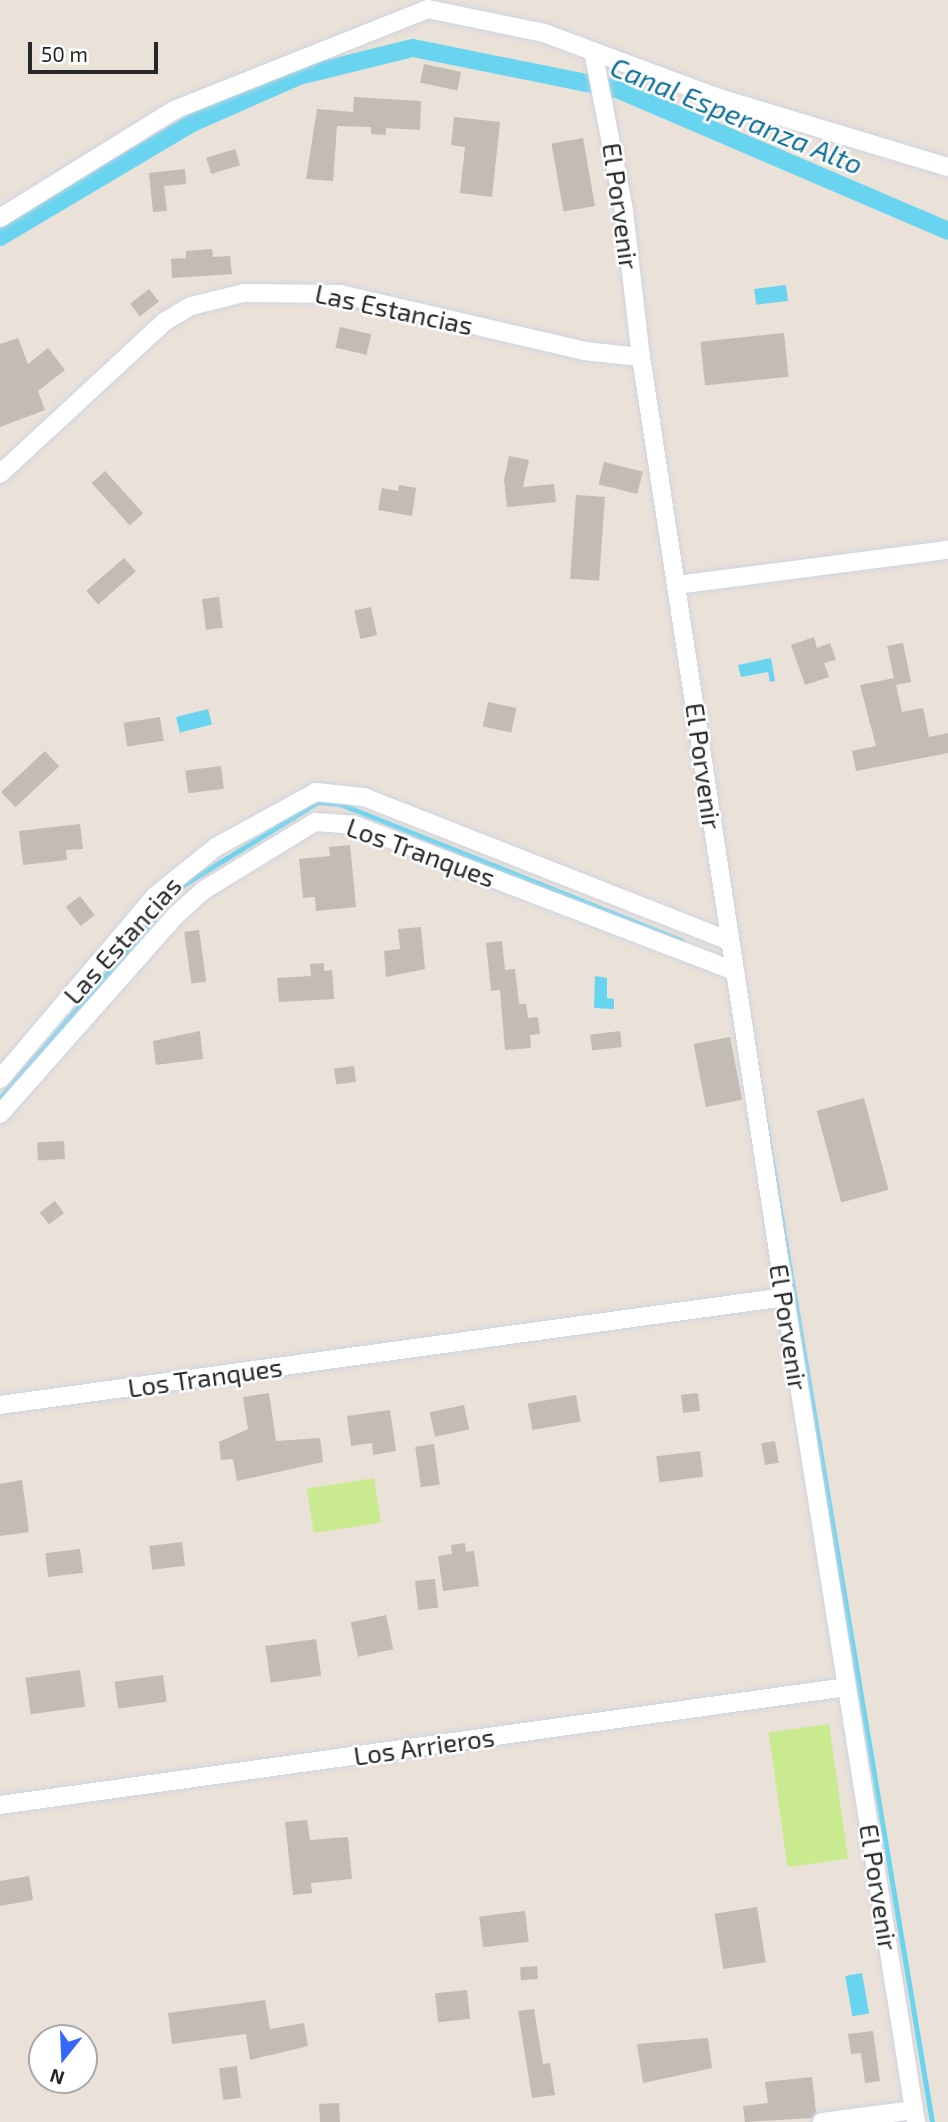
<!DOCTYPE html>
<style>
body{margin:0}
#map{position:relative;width:948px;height:2122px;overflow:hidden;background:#eae1d8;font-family:"Exo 2",sans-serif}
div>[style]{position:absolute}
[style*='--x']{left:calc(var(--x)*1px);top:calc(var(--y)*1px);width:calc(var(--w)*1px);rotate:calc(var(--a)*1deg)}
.pitch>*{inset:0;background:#caea8f;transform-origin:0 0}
.water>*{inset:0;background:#69d4ef;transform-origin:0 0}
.stream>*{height:5px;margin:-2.5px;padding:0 2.5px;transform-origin:2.5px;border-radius:2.5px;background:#69d4ef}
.canal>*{height:18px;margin:-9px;padding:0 9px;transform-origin:9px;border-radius:9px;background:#69d4ef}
.building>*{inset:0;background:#c2bcb4;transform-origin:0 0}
.roads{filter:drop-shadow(0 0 2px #ced3e1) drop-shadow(0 0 2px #ced3e1)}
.minor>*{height:18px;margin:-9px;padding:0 9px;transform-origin:9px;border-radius:9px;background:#fff}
span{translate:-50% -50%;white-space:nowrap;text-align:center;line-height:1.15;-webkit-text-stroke:5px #fff;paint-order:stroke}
.street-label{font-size:26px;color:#272727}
.water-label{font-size:28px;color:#0c7197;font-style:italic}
.north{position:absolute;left:28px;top:2024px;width:70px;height:70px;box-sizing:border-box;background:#fff;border:2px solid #a9a9a9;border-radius:50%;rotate:198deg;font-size:19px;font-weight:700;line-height:28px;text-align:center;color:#272727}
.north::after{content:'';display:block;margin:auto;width:24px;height:32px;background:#3567fb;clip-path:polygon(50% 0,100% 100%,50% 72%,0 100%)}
.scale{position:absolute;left:28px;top:42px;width:130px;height:32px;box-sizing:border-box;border:4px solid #272727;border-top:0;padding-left:9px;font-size:21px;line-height:24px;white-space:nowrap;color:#272727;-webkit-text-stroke:5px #fff;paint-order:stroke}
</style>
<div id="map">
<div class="pitch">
<div style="left:374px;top:1478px;width:45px;height:68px;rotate:81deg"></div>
<div style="left:829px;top:1724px;width:136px;height:61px;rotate:82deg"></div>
</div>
<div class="water">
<div style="left:786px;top:285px;width:16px;height:32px;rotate:83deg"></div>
<div style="clip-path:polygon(771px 658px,775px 681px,770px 682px,768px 672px,741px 677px,738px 665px)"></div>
<div style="left:208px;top:709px;width:16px;height:33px;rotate:76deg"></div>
<div style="clip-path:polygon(595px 976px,607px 978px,607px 998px,614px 999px,614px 1009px,594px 1008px)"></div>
<div style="left:862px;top:1973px;width:41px;height:17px;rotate:80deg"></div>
</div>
<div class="stream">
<div style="--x:739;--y:965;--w:1173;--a:80.53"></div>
<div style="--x:0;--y:1098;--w:281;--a:-49.3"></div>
<div style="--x:183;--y:885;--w:158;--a:-31.6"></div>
<div style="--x:318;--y:802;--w:22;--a:5"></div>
<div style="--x:340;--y:804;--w:368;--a:21.8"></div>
</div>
<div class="canal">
<div style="--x:0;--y:237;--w:221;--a:-30.7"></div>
<div style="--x:190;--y:124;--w:119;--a:-23.8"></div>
<div style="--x:299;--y:76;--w:117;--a:-13.8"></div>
<div style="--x:413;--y:48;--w:208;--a:11.4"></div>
<div style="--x:617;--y:89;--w:360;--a:23.2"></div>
</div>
<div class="building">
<div style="left:424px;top:64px;width:38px;height:19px;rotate:12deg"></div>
<div style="clip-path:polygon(354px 97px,421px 101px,420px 130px,386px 128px,386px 135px,371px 134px,371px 127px,337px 126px,333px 181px,306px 179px,317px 109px,353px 112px)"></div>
<div style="clip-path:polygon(454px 117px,500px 122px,492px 197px,460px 193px,465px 147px,451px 145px)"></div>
<div style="left:583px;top:138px;width:69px;height:32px;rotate:80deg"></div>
<div style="left:235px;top:149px;width:17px;height:30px;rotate:73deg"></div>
<div style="clip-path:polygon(185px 169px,186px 184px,164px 186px,167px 211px,153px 212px,149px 173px)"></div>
<div style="clip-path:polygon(212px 249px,213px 257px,230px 256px,232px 274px,172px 278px,171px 259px,186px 258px,186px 251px)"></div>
<div style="left:149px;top:289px;width:16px;height:24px;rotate:52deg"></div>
<div style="left:340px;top:327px;width:32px;height:21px;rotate:13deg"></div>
<div style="left:784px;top:333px;width:44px;height:84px;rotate:84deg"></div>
<div style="clip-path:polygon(18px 338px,28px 364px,48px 348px,65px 370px,38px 391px,45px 410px,0 427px,0 344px)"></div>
<div style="clip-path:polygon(509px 456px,529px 460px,523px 487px,554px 484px,556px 502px,507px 507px,504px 480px)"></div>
<div style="left:604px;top:462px;width:40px;height:23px;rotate:14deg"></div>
<div style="left:105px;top:471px;width:57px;height:18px;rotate:48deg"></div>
<div style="clip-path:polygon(399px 485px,416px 488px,412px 516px,378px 510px,382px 488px,398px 491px)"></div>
<div style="left:576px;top:495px;width:29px;height:84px;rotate:4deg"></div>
<div style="left:124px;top:558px;width:18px;height:50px;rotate:49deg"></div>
<div style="left:219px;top:597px;width:31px;height:17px;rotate:83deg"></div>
<div style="left:371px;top:607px;width:29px;height:17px;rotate:78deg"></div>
<div style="clip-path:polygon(814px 637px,817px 648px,830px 643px,836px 660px,824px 663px,829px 677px,805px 685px,791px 645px)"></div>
<div style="clip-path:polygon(903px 643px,911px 682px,896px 685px,902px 712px,923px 708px,929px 737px,948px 733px,948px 753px,856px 771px,852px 751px,876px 746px,860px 685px,894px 678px,887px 646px)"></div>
<div style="left:488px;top:702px;width:29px;height:25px;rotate:12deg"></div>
<div style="left:160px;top:717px;width:24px;height:37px;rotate:81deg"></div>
<div style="left:45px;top:751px;width:21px;height:60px;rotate:47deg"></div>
<div style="left:221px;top:766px;width:23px;height:36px;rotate:83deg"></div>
<div style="clip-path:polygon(80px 824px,83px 849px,66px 850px,67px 860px,23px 865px,19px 831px)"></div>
<div style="clip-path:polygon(350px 845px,356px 907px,316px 911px,315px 897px,303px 898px,299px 859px,330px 856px,329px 847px)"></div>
<div style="left:80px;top:896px;width:24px;height:18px;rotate:52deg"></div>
<div style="clip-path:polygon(421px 927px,425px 969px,386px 977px,384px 951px,400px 949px,398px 929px)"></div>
<div style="left:199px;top:930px;width:52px;height:15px;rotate:82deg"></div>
<div style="clip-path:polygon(502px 941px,505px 970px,515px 969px,519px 1004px,526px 1004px,528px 1018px,538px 1017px,540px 1034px,530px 1035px,531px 1048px,505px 1050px,500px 990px,491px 991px,486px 943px)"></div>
<div style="clip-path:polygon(324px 963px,324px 971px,332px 970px,334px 999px,279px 1002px,277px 978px,311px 976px,310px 964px)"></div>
<div style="clip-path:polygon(200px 1031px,203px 1059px,156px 1065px,153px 1041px)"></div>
<div style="left:620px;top:1031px;width:16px;height:30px;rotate:83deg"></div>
<div style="left:730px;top:1037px;width:64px;height:37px;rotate:79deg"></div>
<div style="left:354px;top:1066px;width:16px;height:20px;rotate:83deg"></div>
<div style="left:864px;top:1098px;width:95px;height:49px;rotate:75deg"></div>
<div style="left:64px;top:1141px;width:18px;height:27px;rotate:87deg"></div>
<div style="left:55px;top:1201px;width:15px;height:19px;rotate:53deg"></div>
<div style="clip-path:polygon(269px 1393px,276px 1441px,320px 1438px,323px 1462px,237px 1481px,233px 1459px,221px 1460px,219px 1442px,248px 1429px,243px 1397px)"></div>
<div style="left:698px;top:1393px;width:18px;height:17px;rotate:84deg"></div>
<div style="left:576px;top:1395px;width:27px;height:49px;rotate:80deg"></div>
<div style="left:464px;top:1405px;width:25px;height:35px;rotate:78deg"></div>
<div style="clip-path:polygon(390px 1410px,396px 1451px,373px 1455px,372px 1443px,351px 1446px,347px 1416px)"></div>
<div style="left:775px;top:1441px;width:22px;height:14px;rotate:80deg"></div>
<div style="left:434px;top:1444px;width:41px;height:19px;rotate:82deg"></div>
<div style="left:700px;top:1451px;width:26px;height:44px;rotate:83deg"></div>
<div style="clip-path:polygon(22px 1480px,29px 1532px,0 1536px,0 1484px)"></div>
<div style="left:182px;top:1542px;width:24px;height:33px;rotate:83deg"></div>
<div style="clip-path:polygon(465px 1543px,466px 1552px,474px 1551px,479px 1586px,443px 1591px,438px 1556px,452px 1554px,451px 1545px)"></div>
<div style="left:80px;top:1549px;width:24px;height:35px;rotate:83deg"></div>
<div style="left:435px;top:1579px;width:29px;height:20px;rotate:84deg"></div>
<div style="left:386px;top:1615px;width:35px;height:36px;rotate:78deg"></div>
<div style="left:316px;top:1639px;width:37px;height:51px;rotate:82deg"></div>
<div style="left:80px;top:1670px;width:37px;height:55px;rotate:82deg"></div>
<div style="left:163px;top:1675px;width:27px;height:49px;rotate:82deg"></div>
<div style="clip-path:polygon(307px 1820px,310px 1840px,348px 1837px,352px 1879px,311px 1883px,312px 1893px,293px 1895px,285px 1822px)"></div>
<div style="clip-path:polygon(29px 1876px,33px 1900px,0 1906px,0 1881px)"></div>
<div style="left:757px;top:1907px;width:56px;height:43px;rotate:81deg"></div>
<div style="left:525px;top:1911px;width:31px;height:46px;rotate:83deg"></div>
<div style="left:537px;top:1966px;width:13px;height:17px;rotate:86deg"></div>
<div style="left:467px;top:1990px;width:29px;height:32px;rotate:84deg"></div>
<div style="clip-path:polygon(265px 2000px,270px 2029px,304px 2023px,308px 2046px,250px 2060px,246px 2034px,172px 2044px,168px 2013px)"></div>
<div style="clip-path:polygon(534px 2009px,543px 2064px,550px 2063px,555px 2095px,532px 2098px,518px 2011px)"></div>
<div style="clip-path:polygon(873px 2031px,880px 2081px,865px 2083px,861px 2053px,851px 2054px,848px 2034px)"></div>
<div style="clip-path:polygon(708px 2038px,712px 2068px,643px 2083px,637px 2044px)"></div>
<div style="left:237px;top:2066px;width:32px;height:18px;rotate:83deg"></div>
<div style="clip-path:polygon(812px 2077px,816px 2112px,812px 2118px,745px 2122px,743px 2106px,768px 2103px,765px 2082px)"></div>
<div style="left:339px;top:2103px;width:19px;height:20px;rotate:87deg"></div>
</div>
<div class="roads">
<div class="minor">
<div style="--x:594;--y:56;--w:158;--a:79"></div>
<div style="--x:624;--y:211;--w:147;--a:83.4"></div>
<div style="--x:641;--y:357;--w:951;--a:81.29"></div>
<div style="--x:785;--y:1297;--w:835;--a:80.98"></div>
<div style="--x:0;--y:218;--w:205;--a:-31.8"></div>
<div style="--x:174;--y:110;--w:273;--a:-21.7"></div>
<div style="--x:428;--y:9;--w:118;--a:11.7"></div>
<div style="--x:544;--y:33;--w:187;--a:20.4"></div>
<div style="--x:719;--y:98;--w:239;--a:16.8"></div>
<div style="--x:0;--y:474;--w:224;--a:-42.8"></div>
<div style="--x:164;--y:322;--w:31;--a:-31"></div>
<div style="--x:191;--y:306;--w:55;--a:-13.8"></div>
<div style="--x:244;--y:293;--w:96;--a:0.6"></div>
<div style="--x:340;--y:294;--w:251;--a:13.1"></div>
<div style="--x:584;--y:351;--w:57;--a:6"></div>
<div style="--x:677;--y:585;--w:273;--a:-7.4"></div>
<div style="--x:0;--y:1079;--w:240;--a:-49.7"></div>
<div style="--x:155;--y:896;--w:78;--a:-38.8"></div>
<div style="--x:216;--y:847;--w:114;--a:-28.8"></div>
<div style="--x:316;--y:792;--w:48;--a:5.9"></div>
<div style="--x:364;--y:797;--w:393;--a:21.5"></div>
<div style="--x:0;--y:1114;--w:264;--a:-48.5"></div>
<div style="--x:175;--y:916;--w:39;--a:-42"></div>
<div style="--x:204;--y:890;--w:130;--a:-31.5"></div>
<div style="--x:315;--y:822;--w:39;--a:4"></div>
<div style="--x:354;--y:825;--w:408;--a:21"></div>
<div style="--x:0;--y:1405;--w:792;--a:-7.83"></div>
<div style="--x:0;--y:1805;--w:855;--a:-7.93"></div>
<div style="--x:822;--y:2122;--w:93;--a:-7.4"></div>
</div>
</div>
<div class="street-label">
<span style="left:621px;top:206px;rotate:82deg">El Porvenir</span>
<span style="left:394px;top:309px;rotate:12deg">Las Estancias</span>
<span style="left:704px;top:766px;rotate:82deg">El Porvenir</span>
<span style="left:421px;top:852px;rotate:20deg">Los Tranques</span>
<span style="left:122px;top:940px;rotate:-48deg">Las Estancias</span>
<span style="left:789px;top:1327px;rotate:81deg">El Porvenir</span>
<span style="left:205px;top:1377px;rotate:-8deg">Los Tranques</span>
<span style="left:424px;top:1746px;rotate:-8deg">Los Arrieros</span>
<span style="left:879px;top:1887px;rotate:81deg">El Porvenir</span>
</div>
<div class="water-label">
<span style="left:737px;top:115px;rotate:22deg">Canal Esperanza Alto</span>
</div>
<div class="north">N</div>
<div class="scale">50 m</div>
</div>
